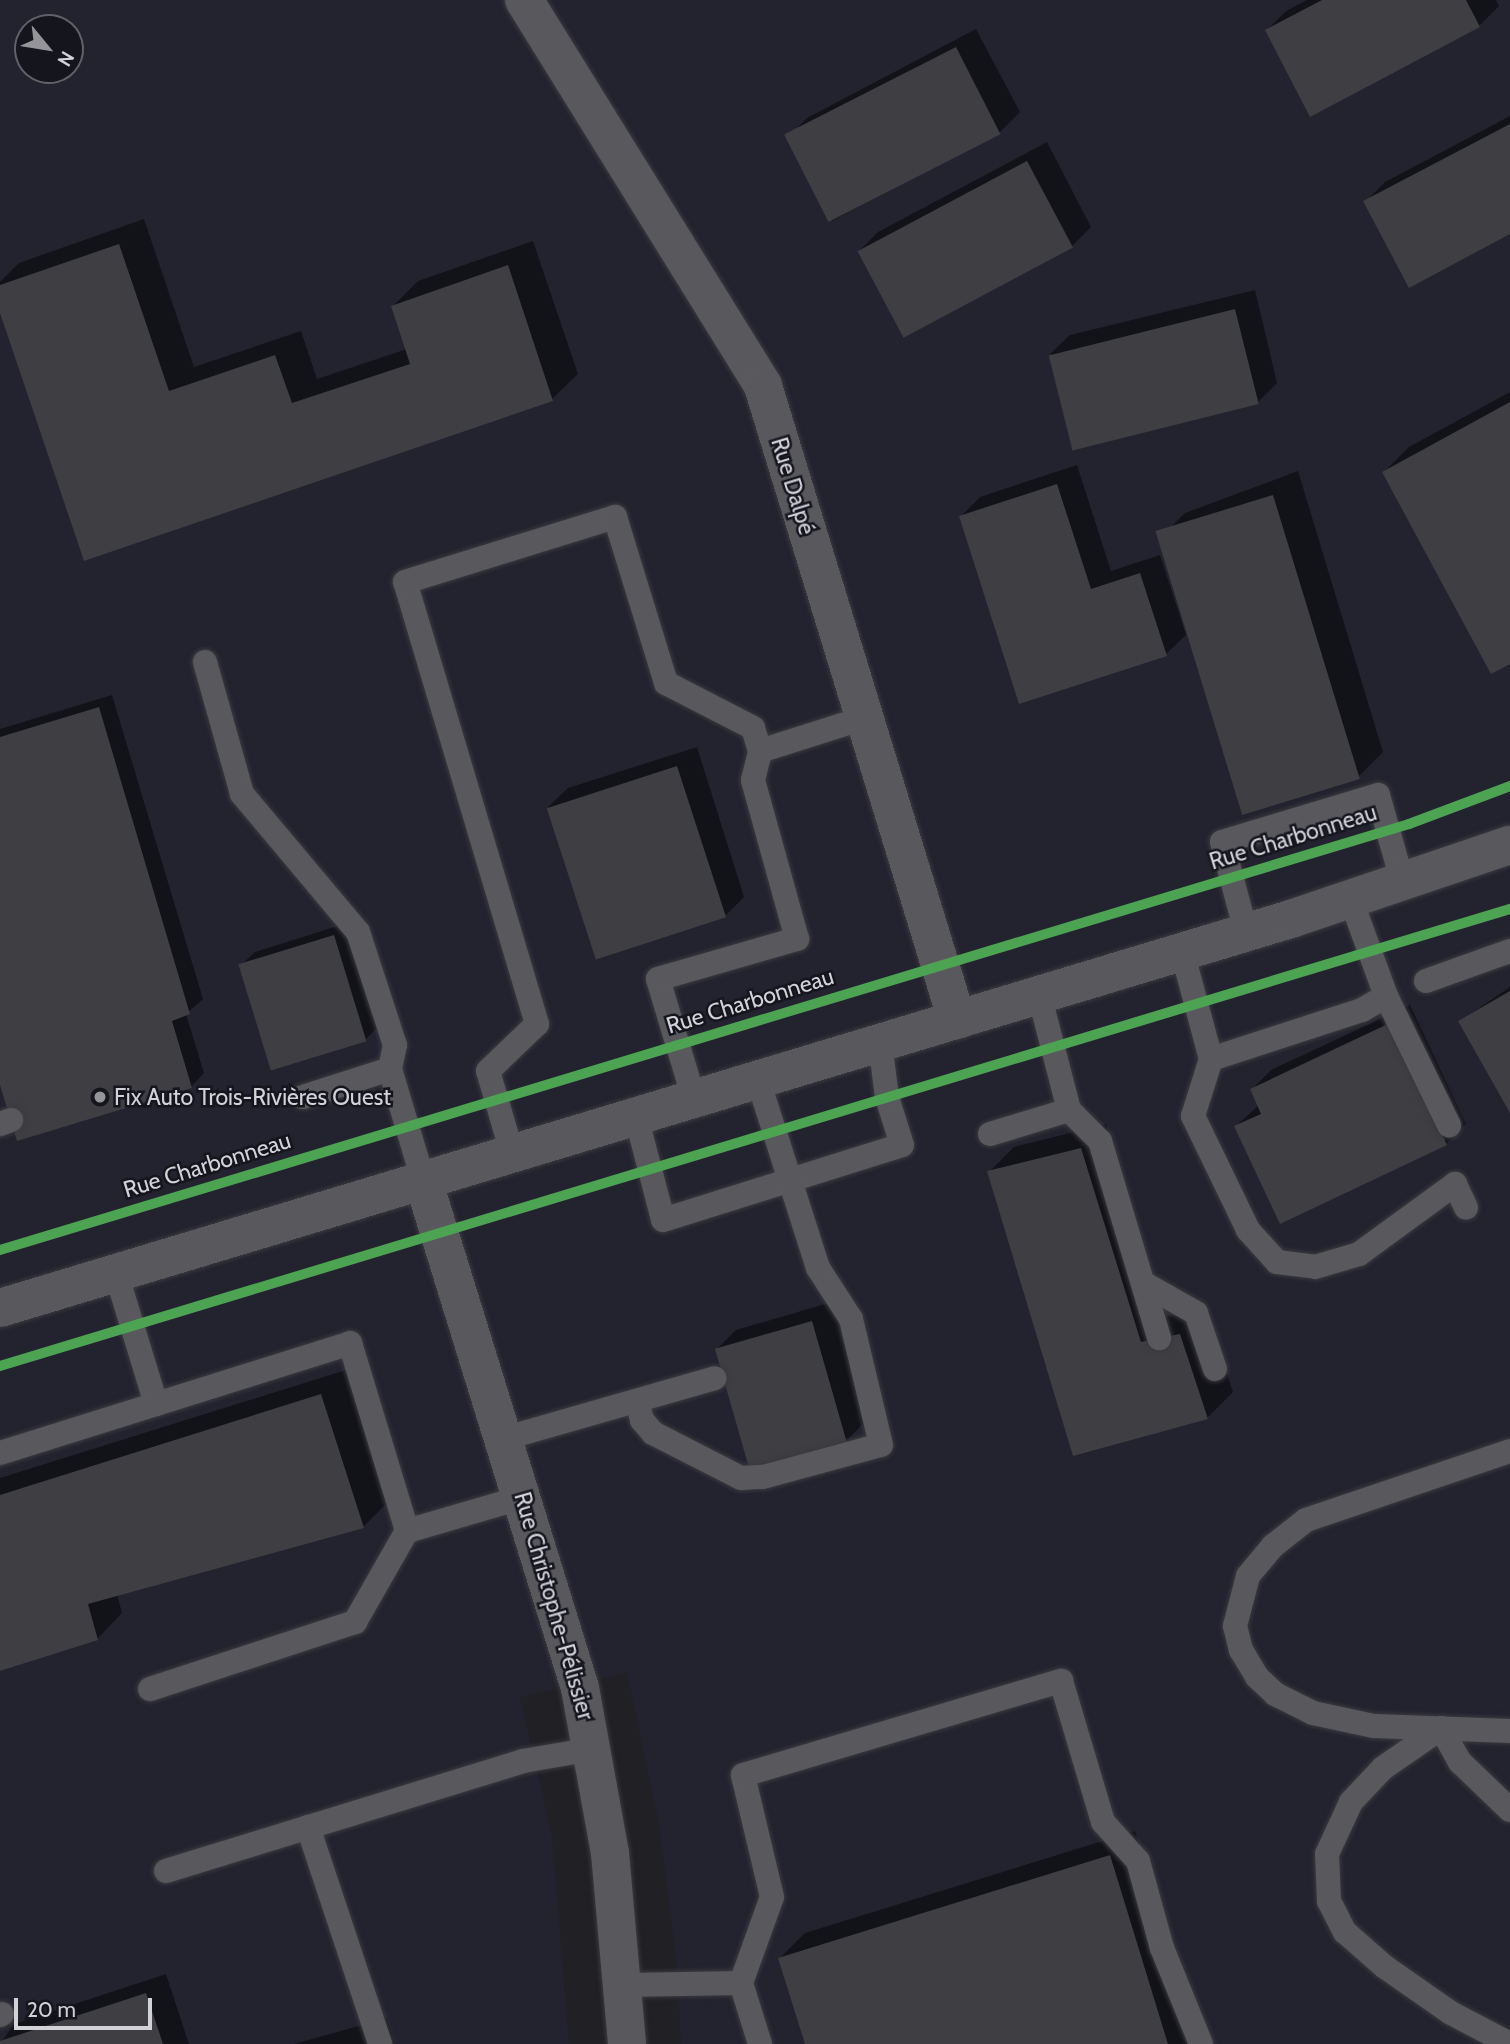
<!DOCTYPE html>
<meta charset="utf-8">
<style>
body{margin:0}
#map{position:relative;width:1510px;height:2044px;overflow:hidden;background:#202025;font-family:Cabin,sans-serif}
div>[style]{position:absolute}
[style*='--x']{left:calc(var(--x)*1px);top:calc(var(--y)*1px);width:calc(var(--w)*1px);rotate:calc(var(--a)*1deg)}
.built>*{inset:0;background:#232330}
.shadow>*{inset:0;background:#0007}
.building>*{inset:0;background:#3e3e43;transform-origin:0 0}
.roads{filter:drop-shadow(0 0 2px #3a3a3e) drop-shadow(0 0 2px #3a3a3e)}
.lane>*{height:24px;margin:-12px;padding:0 12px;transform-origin:12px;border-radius:12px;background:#59595d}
.street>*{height:38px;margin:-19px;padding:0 19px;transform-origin:19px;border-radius:19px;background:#59595d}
.secondary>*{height:38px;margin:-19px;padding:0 19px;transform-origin:19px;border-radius:19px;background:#59595d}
.cycleway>*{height:10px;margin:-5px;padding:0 5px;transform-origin:5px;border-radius:5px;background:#4ca352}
.dots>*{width:19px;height:19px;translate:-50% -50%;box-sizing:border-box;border:4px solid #15151e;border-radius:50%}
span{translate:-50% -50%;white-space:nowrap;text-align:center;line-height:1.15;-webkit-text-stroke:5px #15151e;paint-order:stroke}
.street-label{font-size:23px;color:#d2d2d8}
.poi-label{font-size:23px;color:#d2d2d8}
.left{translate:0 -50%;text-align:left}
.north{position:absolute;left:14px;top:14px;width:70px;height:70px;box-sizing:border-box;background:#15151e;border:2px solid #616168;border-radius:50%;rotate:120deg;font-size:19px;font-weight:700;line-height:28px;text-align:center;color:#d2d2d8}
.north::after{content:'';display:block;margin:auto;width:24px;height:32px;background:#949499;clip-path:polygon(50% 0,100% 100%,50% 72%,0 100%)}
.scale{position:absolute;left:14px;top:1998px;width:138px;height:32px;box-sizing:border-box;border:4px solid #d2d2d8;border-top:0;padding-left:9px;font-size:21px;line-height:24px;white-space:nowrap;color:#d2d2d8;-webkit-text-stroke:5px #15151e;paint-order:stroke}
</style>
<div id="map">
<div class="built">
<div style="clip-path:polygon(evenodd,0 0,1510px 0,1510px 2044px,681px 2044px,677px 1964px,659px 1823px,627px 1672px,520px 1697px,552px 1837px,569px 2044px,0 2044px,0 0,28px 28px,70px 28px,70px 70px,28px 70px,28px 28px)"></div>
</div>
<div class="shadow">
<div style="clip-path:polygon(1307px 0,1496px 0,1499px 6px,1479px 26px,1311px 114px,1267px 30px,1286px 11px)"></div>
<div style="clip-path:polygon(976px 29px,1020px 112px,1000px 132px,832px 221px,788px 137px,807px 118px)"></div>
<div style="clip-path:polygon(1510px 116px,1510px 232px,1365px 202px,1385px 182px)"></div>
<div style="clip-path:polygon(1047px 142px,1091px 227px,1072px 246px,859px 251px,878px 232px)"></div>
<div style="clip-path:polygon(144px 219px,194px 367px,301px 331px,317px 379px,407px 349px,393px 306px,418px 281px,533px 241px,578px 374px,552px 399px,85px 559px,0 308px,0 282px,19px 263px)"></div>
<div style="clip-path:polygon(1255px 290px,1277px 383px,1257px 403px,1050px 354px,1070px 335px)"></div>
<div style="clip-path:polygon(1510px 392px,1510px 662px,1384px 472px,1409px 447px)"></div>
<div style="clip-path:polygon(1077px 465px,1111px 571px,1160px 555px,1186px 635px,1166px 654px,961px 516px,980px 497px)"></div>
<div style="clip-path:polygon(1298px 471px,1383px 752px,1358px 777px,1160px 538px,1185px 513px)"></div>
<div style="clip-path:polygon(112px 695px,203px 999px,186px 1014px,204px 1073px,191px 1087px,0 1079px,0 729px)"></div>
<div style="clip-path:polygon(697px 747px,744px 897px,724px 917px,548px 807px,568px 788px)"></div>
<div style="clip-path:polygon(347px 923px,378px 1027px,365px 1040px,241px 965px,255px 952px)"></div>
<div style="clip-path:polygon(1510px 987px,1510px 1110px,1460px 1021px)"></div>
<div style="clip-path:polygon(1410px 1005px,1466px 1124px,1446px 1144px,1236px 1126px,1259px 1105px,1252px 1089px,1271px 1070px)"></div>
<div style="clip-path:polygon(1106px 1124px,1166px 1317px,1205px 1310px,1233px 1392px,1207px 1418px,989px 1172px,1014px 1147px)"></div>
<div style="clip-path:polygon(832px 1302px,866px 1421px,846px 1441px,717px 1349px,736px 1330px)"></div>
<div style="clip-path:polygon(346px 1370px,389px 1501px,364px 1526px,117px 1594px,122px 1613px,97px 1639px,0 1664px,0 1478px)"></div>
<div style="clip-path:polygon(1135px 1831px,1200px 2044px,806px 2044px,780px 1958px,805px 1933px)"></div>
<div style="clip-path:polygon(166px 1974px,189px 2044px,0 2044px,14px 2024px)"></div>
<div style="clip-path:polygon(387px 2018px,395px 2044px,294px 2044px)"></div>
</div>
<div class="building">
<div style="clip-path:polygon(1322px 0,1466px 0,1480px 27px,1310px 117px,1265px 30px)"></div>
<div style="left:956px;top:47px;width:98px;height:193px;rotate:63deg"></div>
<div style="clip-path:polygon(1510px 124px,1510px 234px,1409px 288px,1363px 201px)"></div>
<div style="left:1027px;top:161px;width:98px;height:192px;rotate:62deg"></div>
<div style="clip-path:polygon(119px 244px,169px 391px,275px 355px,292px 403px,410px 364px,391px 306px,508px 265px,553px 401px,84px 561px,0 313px,0 285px)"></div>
<div style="left:1235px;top:309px;width:98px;height:192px;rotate:76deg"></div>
<div style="clip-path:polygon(1510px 402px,1510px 664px,1491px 674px,1382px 472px)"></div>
<div style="clip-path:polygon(1057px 484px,1091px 589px,1140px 573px,1167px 656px,1019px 704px,959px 516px)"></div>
<div style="left:1273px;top:495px;width:297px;height:123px;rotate:73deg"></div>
<div style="clip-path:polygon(99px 707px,190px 1014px,172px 1021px,192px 1088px,17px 1141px,0 1085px,0 737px)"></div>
<div style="left:677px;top:766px;width:159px;height:137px;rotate:72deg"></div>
<div style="left:334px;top:935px;width:111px;height:100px;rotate:73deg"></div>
<div style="clip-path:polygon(1510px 991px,1510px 1113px,1458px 1021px)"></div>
<div style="clip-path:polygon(1390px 1023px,1447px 1145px,1280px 1224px,1234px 1126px,1261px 1114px,1250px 1089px)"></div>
<div style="clip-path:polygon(1081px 1148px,1141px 1342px,1180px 1334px,1208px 1419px,1073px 1456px,987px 1171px)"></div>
<div style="left:812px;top:1321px;width:126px;height:101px;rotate:74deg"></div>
<div style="clip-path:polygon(321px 1394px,364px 1528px,88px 1604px,98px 1640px,0 1671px,0 1495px)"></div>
<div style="clip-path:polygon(1110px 1855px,1168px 2044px,805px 2044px,778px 1958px)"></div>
<div style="clip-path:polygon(146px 1993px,163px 2044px,0 2044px,0 2041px)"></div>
</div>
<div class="roads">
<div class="lane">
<div style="--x:205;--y:662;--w:137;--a:74.3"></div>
<div style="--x:242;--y:794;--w:180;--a:50"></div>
<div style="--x:358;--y:932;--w:119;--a:71.9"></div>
<div style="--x:395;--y:1045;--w:25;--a:102"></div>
<div style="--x:1246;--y:932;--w:93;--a:-104.9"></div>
<div style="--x:1222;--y:842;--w:163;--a:-16.8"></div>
<div style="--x:1378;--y:795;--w:92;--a:74.3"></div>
<div style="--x:1182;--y:951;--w:112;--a:75"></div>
<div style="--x:1211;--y:1059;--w:159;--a:-18"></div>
<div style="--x:1362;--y:1010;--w:28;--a:-30"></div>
<div style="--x:1386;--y:996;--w:102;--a:-110"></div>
<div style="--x:1426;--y:981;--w:89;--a:-19.7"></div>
<div style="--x:1386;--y:996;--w:144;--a:64"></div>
<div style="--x:1211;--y:1059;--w:60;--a:107.5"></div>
<div style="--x:1193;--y:1116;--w:127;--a:64.2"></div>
<div style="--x:1248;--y:1230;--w:43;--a:47.8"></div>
<div style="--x:1277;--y:1262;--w:38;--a:7"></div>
<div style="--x:1315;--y:1267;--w:46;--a:-16.5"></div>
<div style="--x:1359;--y:1254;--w:119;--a:-36.1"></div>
<div style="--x:1455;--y:1184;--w:26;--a:65"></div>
<div style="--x:303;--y:1097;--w:91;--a:-17.8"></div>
<div style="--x:390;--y:1069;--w:116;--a:73.4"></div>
<div style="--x:694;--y:1099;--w:125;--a:-106.7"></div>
<div style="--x:658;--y:979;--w:145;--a:-16.1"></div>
<div style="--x:797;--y:939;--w:165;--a:-105.5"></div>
<div style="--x:753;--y:780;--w:30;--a:-76"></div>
<div style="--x:760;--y:751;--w:109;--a:-17.6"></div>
<div style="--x:1069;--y:1110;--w:44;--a:45"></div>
<div style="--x:1100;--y:1141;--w:206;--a:73.3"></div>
<div style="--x:636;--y:1116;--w:107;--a:75.4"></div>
<div style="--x:663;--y:1220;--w:250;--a:-17.4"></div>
<div style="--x:902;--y:1145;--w:50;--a:-107.4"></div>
<div style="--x:887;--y:1097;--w:55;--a:-97.3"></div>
<div style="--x:0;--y:1124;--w:12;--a:-20"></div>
<div style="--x:990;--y:1134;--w:83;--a:-16.9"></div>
<div style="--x:1069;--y:1110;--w:120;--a:-104.5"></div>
<div style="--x:512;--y:1153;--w:85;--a:-106.3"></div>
<div style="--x:488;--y:1071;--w:68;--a:-43.8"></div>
<div style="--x:537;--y:1024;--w:461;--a:-106.6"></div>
<div style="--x:405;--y:582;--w:220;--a:-17.2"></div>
<div style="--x:615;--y:517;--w:174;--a:72.9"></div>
<div style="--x:666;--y:683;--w:98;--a:27.3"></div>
<div style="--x:753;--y:728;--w:24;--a:73"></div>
<div style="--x:116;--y:1273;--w:137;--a:73"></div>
<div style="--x:1143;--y:1283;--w:61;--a:29.5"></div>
<div style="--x:1196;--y:1313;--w:59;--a:71.3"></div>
<div style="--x:637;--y:1401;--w:20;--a:75"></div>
<div style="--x:642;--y:1420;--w:17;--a:50"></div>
<div style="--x:653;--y:1433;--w:99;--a:27.1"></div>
<div style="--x:741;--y:1478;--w:22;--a:-3"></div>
<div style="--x:763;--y:1477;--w:122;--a:-15.2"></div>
<div style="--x:881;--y:1445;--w:130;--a:-103.4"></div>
<div style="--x:851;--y:1319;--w:61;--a:-122.9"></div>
<div style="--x:818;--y:1268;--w:197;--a:-107.7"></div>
<div style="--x:506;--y:1438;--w:217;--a:-16"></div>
<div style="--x:1510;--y:1451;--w:215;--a:161.3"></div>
<div style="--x:1306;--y:1520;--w:42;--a:141.8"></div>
<div style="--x:1273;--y:1546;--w:39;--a:130"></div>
<div style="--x:1248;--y:1576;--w:52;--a:104.6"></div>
<div style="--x:1235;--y:1626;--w:25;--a:76"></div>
<div style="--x:1241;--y:1650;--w:31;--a:59"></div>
<div style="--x:1257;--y:1677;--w:25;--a:43"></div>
<div style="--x:1275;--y:1694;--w:42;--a:26.6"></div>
<div style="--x:1313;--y:1713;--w:62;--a:12"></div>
<div style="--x:1374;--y:1726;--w:136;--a:2.1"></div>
<div style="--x:0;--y:1453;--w:367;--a:-17.4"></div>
<div style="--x:350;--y:1343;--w:196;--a:73.1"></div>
<div style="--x:407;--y:1531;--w:121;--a:-16.3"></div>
<div style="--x:150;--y:1689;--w:216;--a:-18.1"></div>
<div style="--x:355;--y:1622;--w:105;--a:-60.3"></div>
<div style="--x:1441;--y:1728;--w:70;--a:145.4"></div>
<div style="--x:1383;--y:1768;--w:47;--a:133.3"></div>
<div style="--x:1351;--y:1802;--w:57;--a:114.8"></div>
<div style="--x:1327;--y:1854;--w:47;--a:87.6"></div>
<div style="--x:1329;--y:1901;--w:35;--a:63"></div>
<div style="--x:1345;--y:1932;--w:53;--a:41.2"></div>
<div style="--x:1385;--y:1967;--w:80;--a:34.9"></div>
<div style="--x:1451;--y:2013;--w:67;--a:27.7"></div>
<div style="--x:1441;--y:1728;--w:39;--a:61"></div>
<div style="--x:1460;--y:1762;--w:69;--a:43.8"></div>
<div style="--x:308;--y:1827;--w:229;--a:71.6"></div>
<div style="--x:166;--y:1871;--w:374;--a:-17.1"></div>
<div style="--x:523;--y:1761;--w:71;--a:-9.7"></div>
<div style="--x:741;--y:1983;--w:91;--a:-70.2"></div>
<div style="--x:772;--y:1897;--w:125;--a:-103.4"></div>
<div style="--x:743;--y:1775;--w:332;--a:-16.5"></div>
<div style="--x:1061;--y:1681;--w:147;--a:73.4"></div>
<div style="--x:1103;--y:1822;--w:52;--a:48.1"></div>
<div style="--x:1138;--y:1861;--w:90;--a:74.6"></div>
<div style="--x:1162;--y:1948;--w:104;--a:67.9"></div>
<div style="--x:624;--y:1985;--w:117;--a:-1"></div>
<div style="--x:741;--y:1983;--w:64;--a:72.7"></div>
<div style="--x:0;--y:2015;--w:2;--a:-27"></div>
</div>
<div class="street">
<div style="--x:524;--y:0;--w:454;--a:58.2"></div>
<div style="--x:763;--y:386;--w:663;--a:72.99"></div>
<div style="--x:423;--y:1180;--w:532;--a:72.83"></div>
<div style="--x:580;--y:1688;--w:168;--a:79.7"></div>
<div style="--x:610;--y:1853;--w:192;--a:84.9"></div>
</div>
<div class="secondary">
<div style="--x:0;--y:1308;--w:1348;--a:-16.77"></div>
<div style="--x:1291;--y:919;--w:231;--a:-18.7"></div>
</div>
</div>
<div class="cycleway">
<div style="--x:0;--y:1250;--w:1472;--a:-16.82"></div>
<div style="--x:1409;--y:824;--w:108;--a:-20.6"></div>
<div style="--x:0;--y:1366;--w:1578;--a:-16.84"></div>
</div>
<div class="dots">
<div style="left:100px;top:1097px;background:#949499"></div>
</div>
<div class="street-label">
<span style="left:793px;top:486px;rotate:73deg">Rue Dalpé</span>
<span style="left:1293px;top:837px;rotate:-17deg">Rue Charbonneau</span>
<span style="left:750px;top:1001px;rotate:-17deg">Rue Charbonneau</span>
<span style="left:207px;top:1165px;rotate:-17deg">Rue Charbonneau</span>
<span style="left:554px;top:1606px;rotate:74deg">Rue Christophe-Pélissier</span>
</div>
<div class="poi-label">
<span class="left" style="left:114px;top:1097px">Fix Auto Trois-Rivières Ouest</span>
</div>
<div class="north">N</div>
<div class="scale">20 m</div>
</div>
